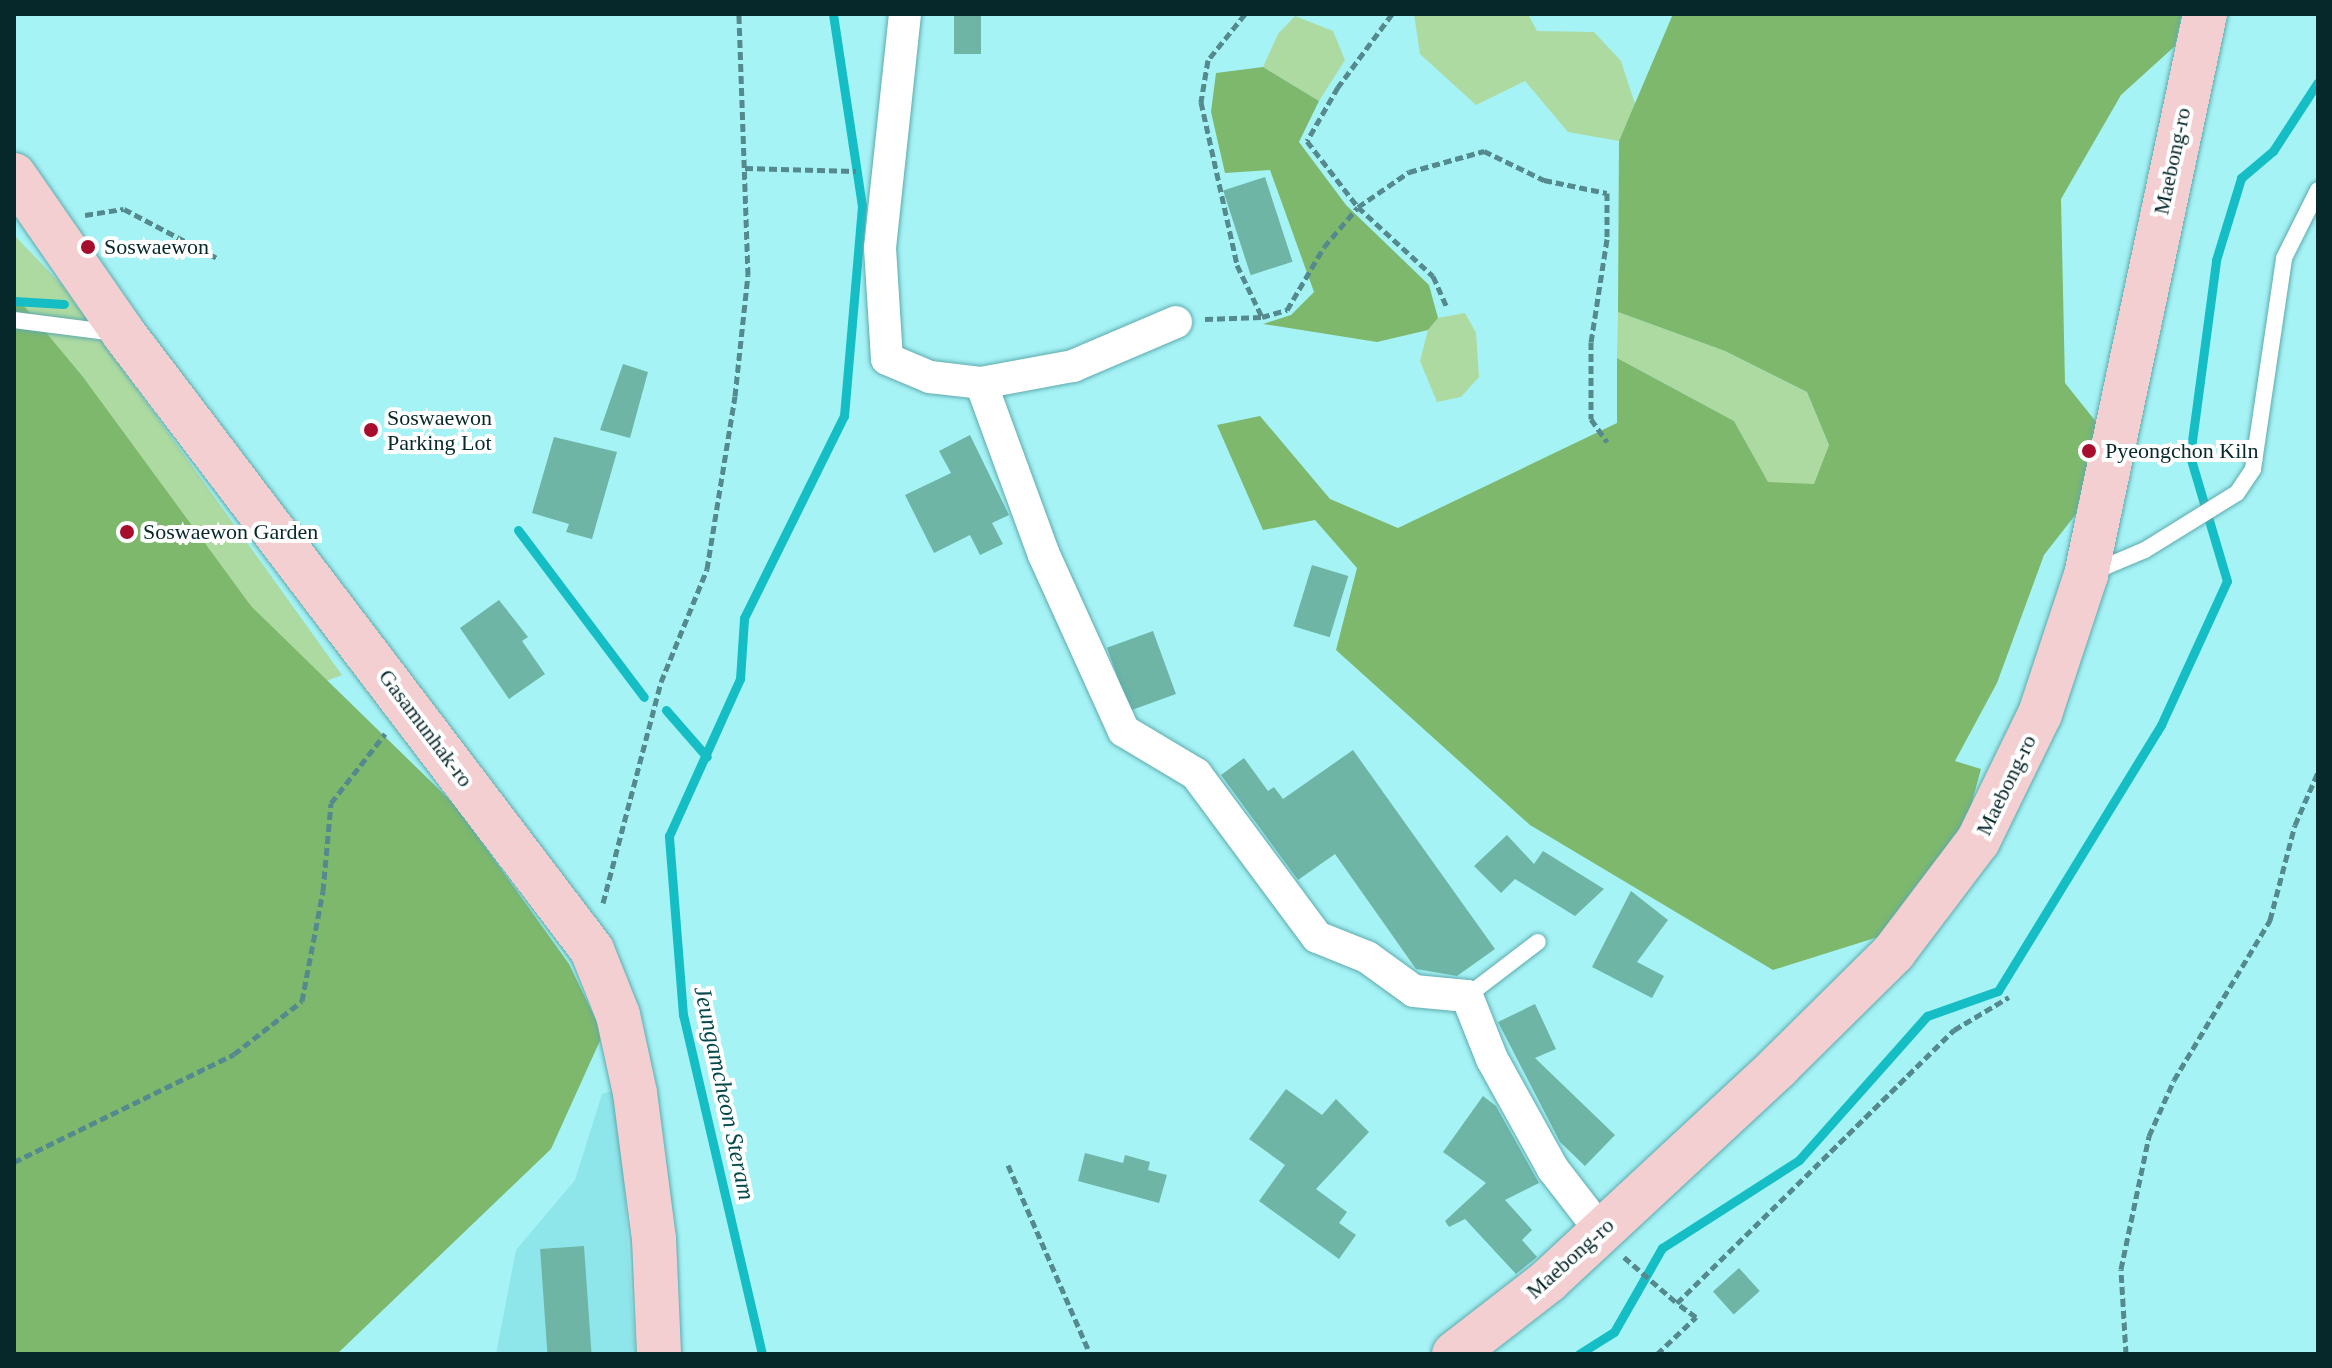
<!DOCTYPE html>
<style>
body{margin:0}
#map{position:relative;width:2332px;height:1368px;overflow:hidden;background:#a6f3f6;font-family:"Times New Roman",serif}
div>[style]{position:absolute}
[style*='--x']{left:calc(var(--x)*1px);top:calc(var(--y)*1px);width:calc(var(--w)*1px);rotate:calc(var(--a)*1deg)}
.built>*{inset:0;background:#8fe6ea}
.green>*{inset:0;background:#addaa1}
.forest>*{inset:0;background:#7db86d}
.stream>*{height:9px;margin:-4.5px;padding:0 4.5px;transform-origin:4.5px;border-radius:4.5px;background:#15bec5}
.building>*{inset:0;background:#6eb5a6;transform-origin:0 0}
.path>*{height:5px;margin-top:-2.5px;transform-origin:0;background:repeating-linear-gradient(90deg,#548a8d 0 8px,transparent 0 12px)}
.roads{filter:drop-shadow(0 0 2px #5eaaad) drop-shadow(0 0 2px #5eaaad)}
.lane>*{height:16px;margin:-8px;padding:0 8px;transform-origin:8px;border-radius:8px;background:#fff}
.street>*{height:32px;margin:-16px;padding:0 16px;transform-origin:16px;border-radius:16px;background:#fff}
.secondary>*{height:44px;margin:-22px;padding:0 22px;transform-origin:22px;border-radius:22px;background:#f4cfd1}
.dots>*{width:22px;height:22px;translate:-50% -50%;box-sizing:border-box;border:4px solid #fff;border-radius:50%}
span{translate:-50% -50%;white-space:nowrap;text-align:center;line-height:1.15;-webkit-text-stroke:8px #fff;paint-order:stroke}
.street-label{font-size:22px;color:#07282a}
.poi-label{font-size:22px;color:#07282a}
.left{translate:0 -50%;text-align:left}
.water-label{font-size:24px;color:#04484b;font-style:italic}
.frame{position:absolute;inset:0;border:16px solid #07282a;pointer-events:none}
</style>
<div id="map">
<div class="built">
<div style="clip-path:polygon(618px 1089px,635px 1354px,496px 1354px,516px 1250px,575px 1180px,602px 1094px)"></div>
</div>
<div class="green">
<div style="clip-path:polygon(1414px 14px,1528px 14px,1537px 31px,1594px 32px,1621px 61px,1635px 104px,1619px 141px,1568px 132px,1525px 81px,1476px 105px,1420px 54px)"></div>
<div style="clip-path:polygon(1295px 16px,1333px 31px,1345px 60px,1319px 101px,1263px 67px,1278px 34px)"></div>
<div style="clip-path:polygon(14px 235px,63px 286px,342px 675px,172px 740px,14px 778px)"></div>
<div style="clip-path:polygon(1618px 312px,1725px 351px,1807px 392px,1829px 445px,1814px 485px,1768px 483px,1734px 421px,1617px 358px)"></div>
<div style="clip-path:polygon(1465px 313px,1476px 333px,1479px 377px,1461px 397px,1437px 402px,1420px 361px,1428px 330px,1438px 318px)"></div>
</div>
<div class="forest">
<div style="clip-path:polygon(1673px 14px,2182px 14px,2175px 46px,2121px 95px,2061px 199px,2065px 383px,2097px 423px,2076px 514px,2044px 555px,1997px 683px,1955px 761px,1981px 769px,1966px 824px,1878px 937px,1773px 970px,1530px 825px,1336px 650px,1357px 568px,1315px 520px,1263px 530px,1217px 425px,1260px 416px,1330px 499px,1398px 528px,1617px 423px,1617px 358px,1734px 421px,1768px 482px,1814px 484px,1829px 445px,1807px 392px,1725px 351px,1618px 312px,1619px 141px)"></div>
<div style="clip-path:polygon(1263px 67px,1319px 101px,1299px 142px,1346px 205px,1429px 285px,1438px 318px,1428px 330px,1377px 342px,1263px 324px,1291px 315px,1314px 292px,1270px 170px,1225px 173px,1211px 112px,1216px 73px)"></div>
<div style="clip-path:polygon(14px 294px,83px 377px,251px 606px,456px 806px,569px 964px,603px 1034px,551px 1149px,337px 1354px,14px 1354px)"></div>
</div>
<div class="stream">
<div style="--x:14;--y:301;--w:50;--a:3.4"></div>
<div style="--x:518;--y:530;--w:209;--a:53"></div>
<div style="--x:666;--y:710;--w:62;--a:48.9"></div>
<div style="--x:762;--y:1354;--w:348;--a:-103.1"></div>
<div style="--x:683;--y:1015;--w:180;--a:-94.5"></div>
<div style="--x:669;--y:836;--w:172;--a:-65.7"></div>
<div style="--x:740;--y:679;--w:61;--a:-86.2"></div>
<div style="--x:744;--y:618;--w:225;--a:-63.7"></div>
<div style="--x:844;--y:416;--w:211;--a:-85.1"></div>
<div style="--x:862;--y:206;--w:194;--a:-98.6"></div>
<div style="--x:1579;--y:1354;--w:41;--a:-32.2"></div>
<div style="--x:1614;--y:1332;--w:97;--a:-60.3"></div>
<div style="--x:1662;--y:1248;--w:163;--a:-32.7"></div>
<div style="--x:1799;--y:1160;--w:193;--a:-48.4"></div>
<div style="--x:1927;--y:1016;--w:75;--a:-19.4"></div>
<div style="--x:1998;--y:991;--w:312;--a:-58.5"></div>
<div style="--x:2161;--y:725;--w:158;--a:-65.4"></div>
<div style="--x:2227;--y:581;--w:130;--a:-106.5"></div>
<div style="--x:2190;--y:456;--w:198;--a:-82.4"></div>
<div style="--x:2216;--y:260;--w:86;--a:-73"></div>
<div style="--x:2241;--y:178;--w:42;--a:-40.2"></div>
<div style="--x:2273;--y:151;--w:82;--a:-56.9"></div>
</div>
<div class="building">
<div style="left:954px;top:14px;width:27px;height:40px"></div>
<div style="left:1265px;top:177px;width:89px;height:44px;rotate:72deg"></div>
<div style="clip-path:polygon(623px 364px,648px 372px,630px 438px,600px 430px)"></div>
<div style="clip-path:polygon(970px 435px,1009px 515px,992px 523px,1003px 544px,980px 555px,970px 535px,934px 553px,905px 495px,951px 473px,939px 451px)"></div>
<div style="clip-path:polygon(554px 437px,617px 452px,592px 539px,566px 532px,569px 524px,532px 513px)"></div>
<div style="left:1312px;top:565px;width:38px;height:64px;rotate:17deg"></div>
<div style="clip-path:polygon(499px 600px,528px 637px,522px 641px,545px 674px,509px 699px,460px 628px)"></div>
<div style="left:1153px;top:631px;width:67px;height:49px;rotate:70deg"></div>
<div style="clip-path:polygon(1353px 750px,1495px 949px,1457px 976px,1416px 969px,1335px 854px,1298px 880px,1221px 775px,1244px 758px,1268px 791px,1274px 787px,1283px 799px)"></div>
<div style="clip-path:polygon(1507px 835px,1534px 864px,1543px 851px,1604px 889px,1575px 916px,1515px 879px,1501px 893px,1474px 866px)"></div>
<div style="clip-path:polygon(1631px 891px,1668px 920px,1637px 962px,1664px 976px,1652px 998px,1592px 967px)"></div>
<div style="clip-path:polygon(1535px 1004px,1556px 1049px,1535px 1058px,1615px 1135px,1585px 1166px,1560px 1142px,1498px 1022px)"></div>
<div style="clip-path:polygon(1286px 1089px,1322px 1115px,1336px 1099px,1369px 1132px,1316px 1189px,1347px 1212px,1339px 1223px,1356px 1235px,1339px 1259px,1259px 1201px,1285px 1165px,1249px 1139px)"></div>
<div style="clip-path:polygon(1483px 1096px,1496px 1106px,1539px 1183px,1505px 1200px,1532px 1230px,1522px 1240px,1537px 1257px,1516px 1274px,1465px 1219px,1449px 1227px,1445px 1221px,1486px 1183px,1443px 1152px)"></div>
<div style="clip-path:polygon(1085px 1153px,1123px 1163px,1125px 1155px,1150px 1162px,1148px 1170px,1167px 1175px,1159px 1203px,1078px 1181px)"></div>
<div style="left:584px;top:1246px;width:108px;height:44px;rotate:86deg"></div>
<div style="left:1739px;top:1268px;width:31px;height:35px;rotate:48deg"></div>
</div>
<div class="path">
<div style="--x:1245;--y:14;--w:59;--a:128.8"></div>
<div style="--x:1208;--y:60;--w:43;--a:99.5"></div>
<div style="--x:1201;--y:102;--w:167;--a:77.5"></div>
<div style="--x:1237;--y:265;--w:58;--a:64.3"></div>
<div style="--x:1392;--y:14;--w:91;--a:126.5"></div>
<div style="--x:1338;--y:87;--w:62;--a:119.9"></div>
<div style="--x:1307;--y:141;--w:83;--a:52.3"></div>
<div style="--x:1358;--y:207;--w:102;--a:42.6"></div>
<div style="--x:1433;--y:276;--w:35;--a:66"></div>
<div style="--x:745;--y:168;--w:111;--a:1.5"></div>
<div style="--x:85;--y:215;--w:39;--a:-9"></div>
<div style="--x:124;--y:209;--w:107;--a:27.8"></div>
<div style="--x:1205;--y:319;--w:57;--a:-2"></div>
<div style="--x:1262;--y:317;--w:26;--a:-16"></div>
<div style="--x:1287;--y:310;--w:73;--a:-59.6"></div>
<div style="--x:1324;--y:247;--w:52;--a:-49.6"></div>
<div style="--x:1358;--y:207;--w:62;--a:-34.5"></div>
<div style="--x:1409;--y:172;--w:78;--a:-15.6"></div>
<div style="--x:1484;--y:151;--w:67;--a:25.8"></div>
<div style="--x:1544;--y:180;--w:64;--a:11.7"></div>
<div style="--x:1607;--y:193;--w:46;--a:90"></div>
<div style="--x:1607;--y:239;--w:104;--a:98.8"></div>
<div style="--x:1591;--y:342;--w:77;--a:90"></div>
<div style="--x:1591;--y:419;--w:28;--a:55"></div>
<div style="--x:603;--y:903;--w:228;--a:-75.3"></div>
<div style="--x:661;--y:682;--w:122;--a:-67.8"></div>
<div style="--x:707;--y:569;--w:175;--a:-80.8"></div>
<div style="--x:735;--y:396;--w:122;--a:-83.9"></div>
<div style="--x:748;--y:275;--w:261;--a:-92"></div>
<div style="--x:14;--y:1162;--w:245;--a:-26.1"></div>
<div style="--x:234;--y:1054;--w:86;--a:-37.9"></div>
<div style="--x:302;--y:1001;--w:112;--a:-79.2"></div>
<div style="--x:323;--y:891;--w:88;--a:-84.8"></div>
<div style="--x:331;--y:803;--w:88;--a:-52"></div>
<div style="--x:1008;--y:1165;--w:206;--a:66.5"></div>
<div style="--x:1624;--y:1257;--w:70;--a:41"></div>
<div style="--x:1677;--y:1303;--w:389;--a:-44.6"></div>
<div style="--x:1954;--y:1030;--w:64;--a:-31"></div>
<div style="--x:1657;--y:1354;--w:54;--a:-43.5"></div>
<div style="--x:1696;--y:1317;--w:24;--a:-144"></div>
<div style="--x:2126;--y:1354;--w:85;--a:-93.4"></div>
<div style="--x:2121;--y:1269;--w:136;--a:-78.1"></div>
<div style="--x:2149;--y:1136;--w:61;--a:-65.9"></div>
<div style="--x:2174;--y:1080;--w:187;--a:-59"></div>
<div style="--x:2270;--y:920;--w:98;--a:-75.3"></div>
<div style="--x:2295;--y:825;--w:58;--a:-66.5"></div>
</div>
<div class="roads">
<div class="lane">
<div style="--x:14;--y:320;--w:102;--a:7.3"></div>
<div style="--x:2093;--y:572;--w:56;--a:-22.9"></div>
<div style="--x:2145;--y:550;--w:108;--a:-31.8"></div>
<div style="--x:2237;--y:493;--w:29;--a:-56"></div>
<div style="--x:2253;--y:469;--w:213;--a:-81.6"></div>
<div style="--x:2284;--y:258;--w:76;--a:-63.4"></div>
<div style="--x:1467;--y:996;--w:89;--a:-37.3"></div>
</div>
<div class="street">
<div style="--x:905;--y:14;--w:235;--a:96.1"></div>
<div style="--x:880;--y:248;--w:111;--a:86.4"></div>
<div style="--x:887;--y:359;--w:47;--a:22.7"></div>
<div style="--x:930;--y:377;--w:51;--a:6.7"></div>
<div style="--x:981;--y:383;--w:183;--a:69.9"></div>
<div style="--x:1044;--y:555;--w:193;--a:65.6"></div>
<div style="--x:1124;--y:731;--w:84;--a:30.8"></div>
<div style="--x:1196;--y:774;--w:203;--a:53.4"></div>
<div style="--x:1317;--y:937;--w:54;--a:21.8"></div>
<div style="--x:1367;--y:957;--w:58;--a:35.9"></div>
<div style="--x:1414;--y:991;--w:53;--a:5.4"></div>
<div style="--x:1467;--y:996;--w:68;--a:68.4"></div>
<div style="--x:1492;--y:1059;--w:126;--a:61"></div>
<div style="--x:1553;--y:1169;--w:78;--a:52.3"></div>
<div style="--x:981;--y:383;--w:94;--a:-10.5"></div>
<div style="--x:1073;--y:366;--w:112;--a:-23.1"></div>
</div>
<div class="secondary">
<div style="--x:14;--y:175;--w:193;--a:55.3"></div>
<div style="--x:124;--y:334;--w:774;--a:52.77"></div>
<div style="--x:592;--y:950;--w:70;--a:68.2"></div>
<div style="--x:618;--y:1015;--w:80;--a:77.7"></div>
<div style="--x:635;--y:1093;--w:147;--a:82.6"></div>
<div style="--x:654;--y:1239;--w:115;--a:87.5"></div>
<div style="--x:1454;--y:1354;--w:119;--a:-37.8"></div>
<div style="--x:1548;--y:1281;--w:316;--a:-42.9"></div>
<div style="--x:1779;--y:1066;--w:162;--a:-44.7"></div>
<div style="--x:1894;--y:952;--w:139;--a:-52.9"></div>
<div style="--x:1978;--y:841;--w:141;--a:-64"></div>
<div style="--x:2040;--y:714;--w:146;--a:-71.7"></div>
<div style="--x:2086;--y:575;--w:573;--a:-78.02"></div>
</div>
</div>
<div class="dots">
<div style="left:88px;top:247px;background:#a70e2e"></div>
<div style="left:371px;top:430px;background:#a70e2e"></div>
<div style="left:2089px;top:451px;background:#a70e2e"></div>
<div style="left:127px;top:532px;background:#a70e2e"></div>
</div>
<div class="street-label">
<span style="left:2172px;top:161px;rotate:-78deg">Maebong-ro</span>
<span style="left:426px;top:728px;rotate:53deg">Gasamunhak-ro</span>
<span style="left:2006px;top:785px;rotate:-64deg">Maebong-ro</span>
<span style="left:1570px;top:1258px;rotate:-42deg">Maebong-ro</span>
</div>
<div class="poi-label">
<span class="left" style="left:104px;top:247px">Soswaewon</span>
<span class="left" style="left:387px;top:430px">Soswaewon<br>Parking Lot</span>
<span class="left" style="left:2105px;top:451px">Pyeongchon Kiln</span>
<span class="left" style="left:143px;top:532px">Soswaewon Garden</span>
</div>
<div class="water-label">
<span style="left:724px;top:1093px;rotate:78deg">Jeungamcheon Steram</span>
</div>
<div class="frame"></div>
</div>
